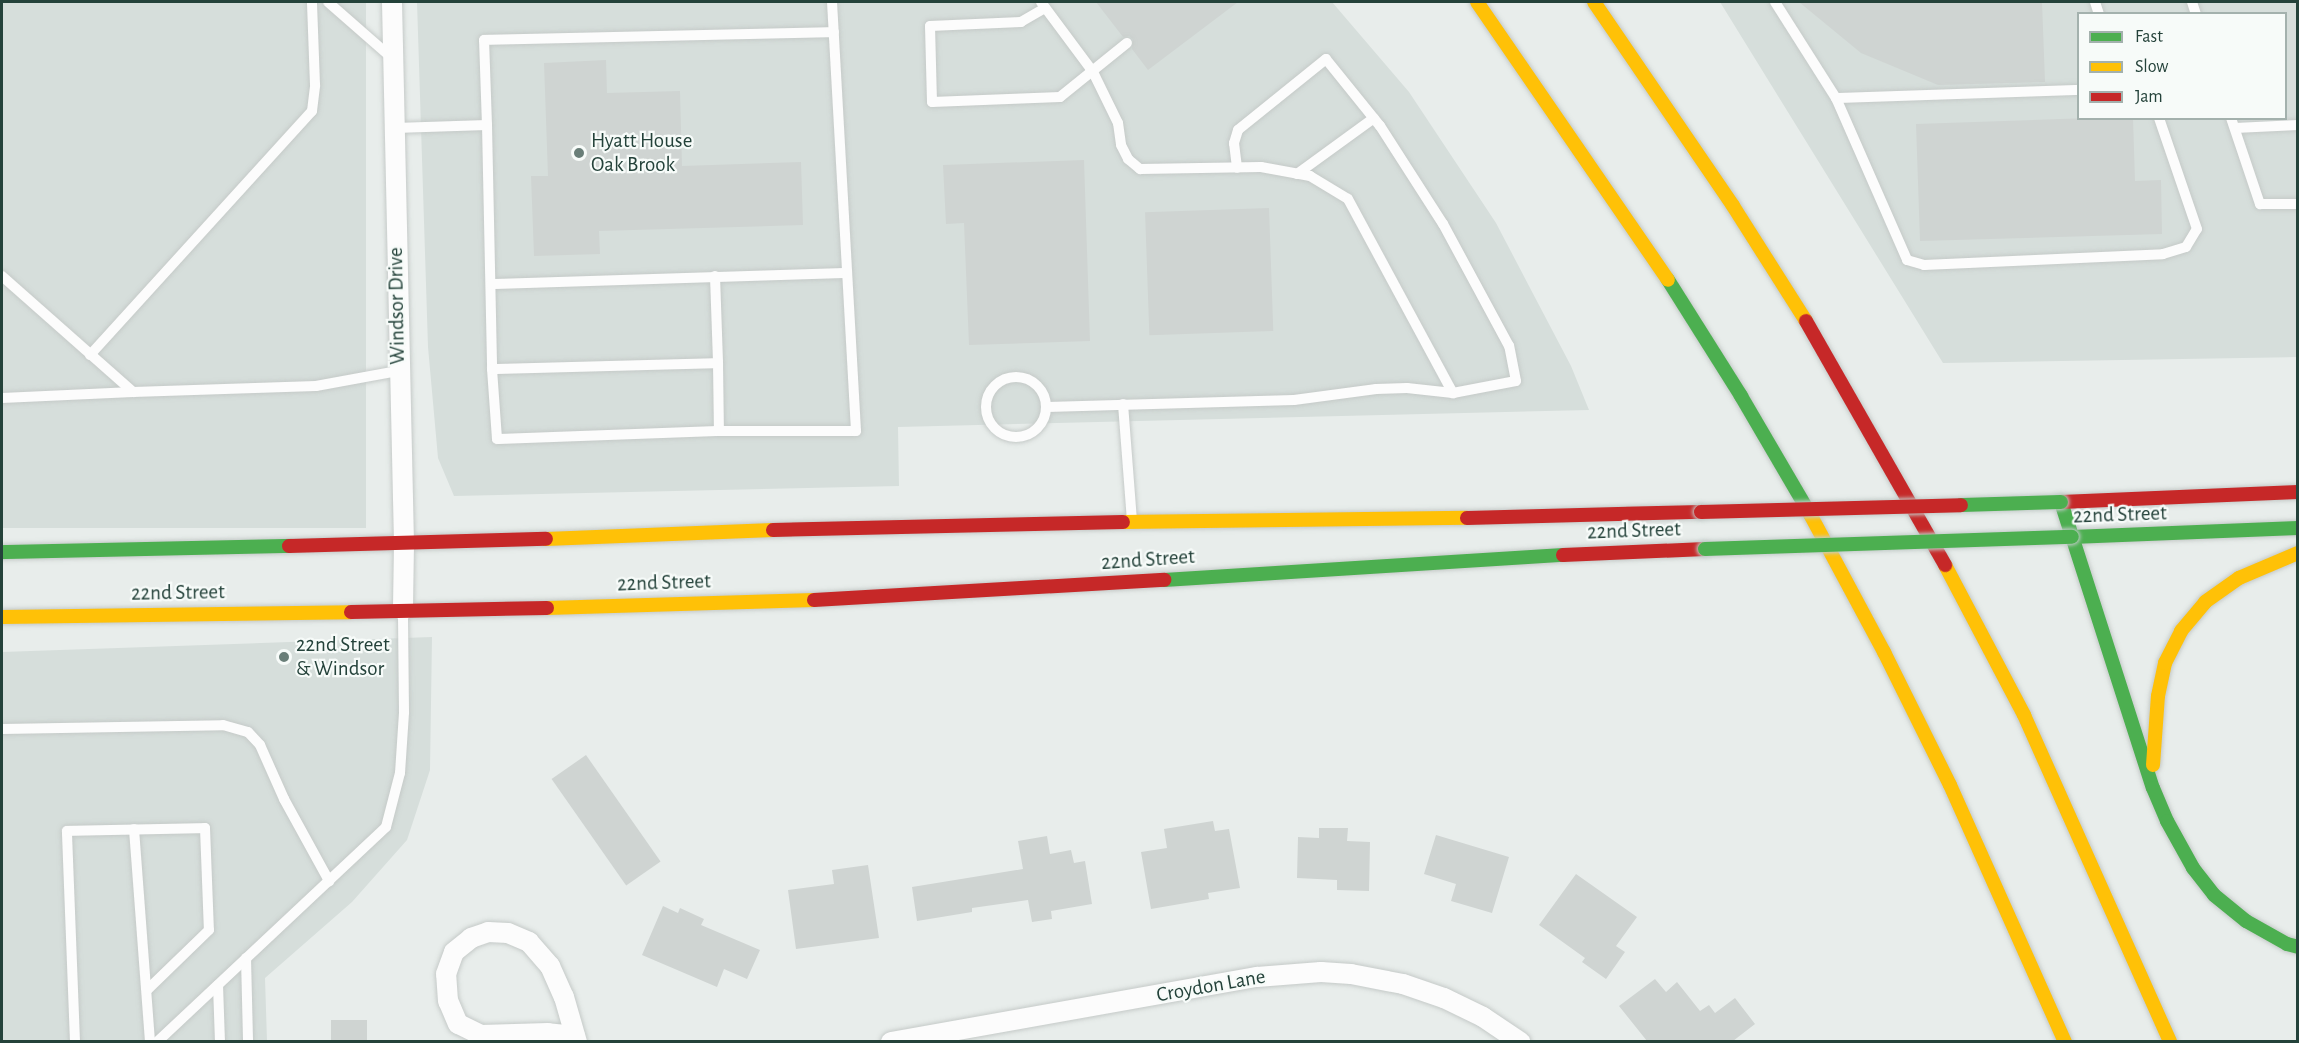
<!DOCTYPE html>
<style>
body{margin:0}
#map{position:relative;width:2299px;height:1043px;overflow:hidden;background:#e8edeb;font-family:"Alegreya Sans",sans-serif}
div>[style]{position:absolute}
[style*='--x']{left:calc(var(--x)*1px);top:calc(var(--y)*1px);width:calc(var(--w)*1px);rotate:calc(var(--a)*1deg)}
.built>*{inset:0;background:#d6dedb;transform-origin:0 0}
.building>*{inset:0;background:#cfd4d2;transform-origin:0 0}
.roads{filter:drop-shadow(0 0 2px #c5cac8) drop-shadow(0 0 2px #c5cac8)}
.lane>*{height:10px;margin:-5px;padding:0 5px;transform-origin:5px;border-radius:5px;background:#fcfcfc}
.lane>.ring{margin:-5px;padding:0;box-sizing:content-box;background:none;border:10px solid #fcfcfc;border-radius:50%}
.street>*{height:20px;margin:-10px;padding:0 10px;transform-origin:10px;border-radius:10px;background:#fcfcfc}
.fast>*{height:14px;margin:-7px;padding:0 7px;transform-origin:7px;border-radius:7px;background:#4caf50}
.slow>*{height:14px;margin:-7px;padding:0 7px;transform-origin:7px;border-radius:7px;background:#ffc107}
.jam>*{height:14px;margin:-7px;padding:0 7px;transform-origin:7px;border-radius:7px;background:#c62828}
.bridges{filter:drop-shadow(0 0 2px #c3ccc9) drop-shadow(0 0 2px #c3ccc9)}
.fast-bridge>*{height:14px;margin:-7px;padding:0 7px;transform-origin:7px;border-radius:7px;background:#4caf50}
.jam-bridge>*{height:14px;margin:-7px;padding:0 7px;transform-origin:7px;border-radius:7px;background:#c62828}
.dots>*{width:16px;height:16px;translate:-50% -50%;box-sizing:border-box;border:3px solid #f7fbf9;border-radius:50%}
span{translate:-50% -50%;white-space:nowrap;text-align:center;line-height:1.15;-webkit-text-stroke:4.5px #f7fbf9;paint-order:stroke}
.poi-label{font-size:21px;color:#24423a}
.left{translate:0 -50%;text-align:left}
.street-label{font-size:21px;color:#24423a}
.frame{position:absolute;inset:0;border:3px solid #24423a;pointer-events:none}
.legend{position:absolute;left:2077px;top:12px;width:210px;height:108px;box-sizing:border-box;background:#f7fbf9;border:2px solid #a3b1ad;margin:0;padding:8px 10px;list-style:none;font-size:18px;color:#24423a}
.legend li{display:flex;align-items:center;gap:12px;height:30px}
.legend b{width:30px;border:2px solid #a3b1ad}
</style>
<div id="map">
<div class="built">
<div style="left:2px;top:2px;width:364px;height:526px"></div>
<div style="clip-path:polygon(417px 2px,1332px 2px,1409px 92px,1496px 223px,1571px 366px,1589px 410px,898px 427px,899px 486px,454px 496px,438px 458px,428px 347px)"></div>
<div style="clip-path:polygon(evenodd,1720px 2px,2297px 2px,2297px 357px,1943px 363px,1720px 2px,2078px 14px,2286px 14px,2286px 118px,2078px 118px,2078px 14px)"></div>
<div style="clip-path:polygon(432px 637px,430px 770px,407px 840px,352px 902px,265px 978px,267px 1041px,2px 1041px,2px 652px)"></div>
</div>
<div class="building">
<div style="clip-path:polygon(1096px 2px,1238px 2px,1148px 70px,1132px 49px,1133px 39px,1129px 36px,1123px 37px)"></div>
<div style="clip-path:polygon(1799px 2px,2042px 2px,2045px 82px,1938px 85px,1861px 53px)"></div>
<div style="clip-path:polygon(606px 60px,607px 93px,680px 91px,682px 166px,801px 162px,803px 225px,599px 231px,600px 254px,534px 256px,531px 176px,548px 176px,544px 63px)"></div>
<div style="clip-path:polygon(2088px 118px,2133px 118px,2135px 181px,2161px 180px,2162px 234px,1920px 241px,1916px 124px)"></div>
<div style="clip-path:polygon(1084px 160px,1090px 341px,969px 345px,964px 223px,946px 224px,943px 165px)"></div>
<div style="left:1269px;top:208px;width:123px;height:124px;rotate:88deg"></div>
<div style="left:586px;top:755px;width:130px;height:42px;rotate:55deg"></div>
<div style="clip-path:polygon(1213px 821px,1215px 831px,1229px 829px,1240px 888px,1208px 893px,1209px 899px,1151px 909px,1141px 852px,1167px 848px,1164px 829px)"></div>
<div style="clip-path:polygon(1319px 828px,1348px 828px,1347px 841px,1370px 842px,1369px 891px,1337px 890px,1337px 880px,1297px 878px,1298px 837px,1319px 838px)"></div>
<div style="clip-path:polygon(1436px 835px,1509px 857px,1492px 913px,1451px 901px,1456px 884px,1424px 874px)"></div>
<div style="clip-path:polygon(1047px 836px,1050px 854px,1071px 850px,1074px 863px,1085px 861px,1092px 904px,1051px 911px,1052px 919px,1032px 922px,1028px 900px,972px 908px,972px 912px,917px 921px,912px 887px,1023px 869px,1018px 841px)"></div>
<div style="clip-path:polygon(868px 865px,879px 938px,796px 949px,788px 890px,834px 884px,832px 870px)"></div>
<div style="clip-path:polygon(1576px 874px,1637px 917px,1616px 946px,1625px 952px,1606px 979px,1582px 962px,1585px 958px,1539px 925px)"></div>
<div style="clip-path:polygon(663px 906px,678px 913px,680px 908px,704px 919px,701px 925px,760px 950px,747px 979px,724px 969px,717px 987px,642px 955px)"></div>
<div style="clip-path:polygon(1655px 979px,1666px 992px,1677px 982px,1700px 1011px,1709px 1005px,1715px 1013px,1735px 998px,1755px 1024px,1733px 1041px,1647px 1041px,1619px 1006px)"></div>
<div style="left:331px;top:1020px;width:36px;height:21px"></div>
</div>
<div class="roads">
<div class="lane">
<div style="--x:328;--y:2;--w:86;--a:41.2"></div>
<div style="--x:1041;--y:2;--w:87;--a:53.4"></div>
<div style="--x:1093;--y:72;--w:57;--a:63.9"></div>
<div style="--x:1118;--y:123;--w:22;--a:82"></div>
<div style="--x:1121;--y:145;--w:16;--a:63"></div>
<div style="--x:1128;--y:159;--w:16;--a:40"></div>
<div style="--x:1140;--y:169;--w:121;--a:-0.9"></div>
<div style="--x:1261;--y:167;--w:50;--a:10.4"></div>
<div style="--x:1310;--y:176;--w:44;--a:31.2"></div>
<div style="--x:1348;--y:199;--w:221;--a:61.6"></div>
<div style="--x:1775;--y:2;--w:114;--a:57.6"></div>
<div style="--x:1836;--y:98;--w:242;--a:-1.9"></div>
<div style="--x:2095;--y:2;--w:13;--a:72"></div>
<div style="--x:2192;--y:2;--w:13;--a:72"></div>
<div style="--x:1045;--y:8;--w:28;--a:150"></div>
<div style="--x:1021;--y:22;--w:91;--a:177.5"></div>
<div style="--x:930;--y:26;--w:76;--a:88.5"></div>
<div style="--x:932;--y:102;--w:128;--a:-2.2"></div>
<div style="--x:1060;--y:97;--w:86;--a:-38.9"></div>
<div style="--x:1836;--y:98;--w:177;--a:66.3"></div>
<div style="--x:1907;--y:260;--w:18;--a:16"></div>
<div style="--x:1924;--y:265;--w:239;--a:-2.6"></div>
<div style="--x:2163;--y:254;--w:24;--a:-17"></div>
<div style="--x:2186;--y:247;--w:21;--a:-59"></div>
<div style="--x:2197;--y:229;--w:117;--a:-108.9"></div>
<div style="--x:2231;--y:118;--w:91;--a:71.4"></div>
<div style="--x:2260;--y:204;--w:38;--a:0"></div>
<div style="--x:487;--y:125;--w:85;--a:-92"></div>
<div style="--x:484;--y:40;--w:350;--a:-1.3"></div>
<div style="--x:395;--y:128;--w:92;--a:-1.9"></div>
<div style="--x:487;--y:125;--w:244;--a:88.8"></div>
<div style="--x:492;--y:369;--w:70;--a:85.9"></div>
<div style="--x:497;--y:439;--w:222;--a:-2.1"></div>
<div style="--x:2235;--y:128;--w:63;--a:-2.7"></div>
<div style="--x:1297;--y:174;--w:95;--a:-36"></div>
<div style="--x:2;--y:276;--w:175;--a:41.5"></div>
<div style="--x:133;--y:392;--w:183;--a:-1.9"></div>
<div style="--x:316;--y:386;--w:83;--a:-10.4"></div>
<div style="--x:715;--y:276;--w:87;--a:88"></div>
<div style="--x:492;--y:284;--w:355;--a:-1.8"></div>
<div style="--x:90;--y:355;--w:330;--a:-47.7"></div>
<div style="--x:312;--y:111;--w:26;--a:-83"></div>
<div style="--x:315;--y:85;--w:83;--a:-92.1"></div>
<div style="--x:492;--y:369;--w:226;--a:-1.5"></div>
<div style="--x:718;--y:363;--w:68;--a:89.2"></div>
<div style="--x:719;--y:431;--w:137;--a:0"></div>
<div style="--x:856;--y:431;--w:430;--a:-93.2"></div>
<div class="ring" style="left:986px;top:377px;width:50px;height:50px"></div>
<div style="--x:2;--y:398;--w:131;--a:-2.6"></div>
<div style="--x:1123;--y:404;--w:117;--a:85.6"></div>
<div style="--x:1047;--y:407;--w:247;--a:-1.6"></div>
<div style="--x:1294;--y:400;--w:83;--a:-7.6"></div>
<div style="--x:1376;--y:389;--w:31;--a:-2"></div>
<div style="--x:1407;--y:388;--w:46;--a:6.2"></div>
<div style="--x:1453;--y:393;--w:64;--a:-10.8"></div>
<div style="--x:1516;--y:381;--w:36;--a:-101"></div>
<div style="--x:1509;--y:346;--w:139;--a:-118.4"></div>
<div style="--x:1443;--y:224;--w:117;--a:-122.7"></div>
<div style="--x:1380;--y:126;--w:86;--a:-128.9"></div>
<div style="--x:1326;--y:59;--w:113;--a:141.1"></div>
<div style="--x:1238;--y:130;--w:14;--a:107"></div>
<div style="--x:1234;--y:143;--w:25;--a:83"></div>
<div style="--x:2;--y:729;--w:221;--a:-1"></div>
<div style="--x:223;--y:725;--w:26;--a:16"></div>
<div style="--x:248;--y:732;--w:18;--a:47"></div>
<div style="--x:260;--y:745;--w:59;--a:66"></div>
<div style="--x:284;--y:799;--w:94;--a:61.2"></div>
<div style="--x:134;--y:829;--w:214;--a:85.7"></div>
<div style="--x:246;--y:958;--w:84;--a:88.6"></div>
<div style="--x:218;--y:985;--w:57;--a:88"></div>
<div style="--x:75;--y:1042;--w:211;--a:-92.2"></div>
<div style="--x:67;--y:831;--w:138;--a:-1.2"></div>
<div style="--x:205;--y:828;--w:102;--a:87.8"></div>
<div style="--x:209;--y:930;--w:86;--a:135.9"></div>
<div style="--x:157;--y:1042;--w:314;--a:-43.2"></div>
<div style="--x:386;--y:827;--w:56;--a:-75.5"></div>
<div style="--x:400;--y:773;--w:61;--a:-86.2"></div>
<div style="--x:404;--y:712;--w:99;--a:-90.6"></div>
</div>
<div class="street">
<div style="--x:392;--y:2;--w:542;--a:88.73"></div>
<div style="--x:404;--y:544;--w:66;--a:90.9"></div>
<div style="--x:575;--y:1036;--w:27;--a:-174"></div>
<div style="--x:548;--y:1033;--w:67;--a:178.3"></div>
<div style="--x:481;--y:1035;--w:25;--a:-154"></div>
<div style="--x:458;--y:1024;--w:25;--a:-113"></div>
<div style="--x:448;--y:1001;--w:27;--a:-94"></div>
<div style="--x:446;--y:974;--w:23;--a:-70"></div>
<div style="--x:454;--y:952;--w:22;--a:-39"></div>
<div style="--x:471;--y:938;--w:18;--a:-19"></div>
<div style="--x:488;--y:932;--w:20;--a:3"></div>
<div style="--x:508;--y:933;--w:23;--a:23"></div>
<div style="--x:529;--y:942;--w:32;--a:49"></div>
<div style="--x:550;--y:966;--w:34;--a:66"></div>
<div style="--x:564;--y:997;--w:47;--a:73.9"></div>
<div style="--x:891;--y:1042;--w:372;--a:-10.1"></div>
<div style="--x:1257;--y:977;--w:64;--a:-4.5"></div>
<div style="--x:1321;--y:972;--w:30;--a:4"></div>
<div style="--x:1351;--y:974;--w:53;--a:10.9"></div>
<div style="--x:1403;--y:984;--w:43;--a:18.9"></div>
<div style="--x:1444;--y:998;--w:43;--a:26"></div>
<div style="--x:1483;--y:1017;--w:45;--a:34"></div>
</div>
<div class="fast">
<div style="--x:1668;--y:280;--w:137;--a:57.8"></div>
<div style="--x:1741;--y:396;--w:137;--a:59.7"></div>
<div style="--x:2061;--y:502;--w:300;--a:72.2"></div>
<div style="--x:2153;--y:788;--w:36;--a:67"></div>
<div style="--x:2167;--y:821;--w:54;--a:61"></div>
<div style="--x:2193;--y:868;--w:34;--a:52"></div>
<div style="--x:2214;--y:895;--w:41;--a:39.1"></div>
<div style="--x:2246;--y:921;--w:47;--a:29.3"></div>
<div style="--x:2287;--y:944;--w:11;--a:15"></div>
<div style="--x:2072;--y:537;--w:226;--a:-2.3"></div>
<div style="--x:2;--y:552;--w:287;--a:-1.2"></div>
<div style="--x:1164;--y:580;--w:400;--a:-3.6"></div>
</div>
<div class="slow">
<div style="--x:1477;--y:2;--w:337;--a:55.5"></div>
<div style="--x:1594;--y:2;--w:247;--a:55.7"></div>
<div style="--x:1733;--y:206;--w:136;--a:57.6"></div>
<div style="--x:1810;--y:514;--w:157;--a:61.8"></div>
<div style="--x:1884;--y:652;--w:148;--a:63.6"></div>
<div style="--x:1950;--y:785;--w:282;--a:65.9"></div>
<div style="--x:1123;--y:522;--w:344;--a:-0.7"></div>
<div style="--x:546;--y:539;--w:227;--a:-2.3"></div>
<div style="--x:1945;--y:565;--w:170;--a:62.2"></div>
<div style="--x:2024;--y:715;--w:358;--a:65.9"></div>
<div style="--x:547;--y:608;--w:267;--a:-1.7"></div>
<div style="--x:2;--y:617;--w:349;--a:-0.8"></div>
<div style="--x:2153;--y:765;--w:69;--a:-85.9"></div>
<div style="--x:2158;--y:696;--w:34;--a:-78"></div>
<div style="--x:2165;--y:663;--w:36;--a:-63"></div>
<div style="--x:2181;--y:631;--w:38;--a:-50"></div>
<div style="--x:2205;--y:602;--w:42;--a:-35.2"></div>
<div style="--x:2239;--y:578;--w:64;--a:-23"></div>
</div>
<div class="jam">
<div style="--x:1806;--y:321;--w:281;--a:60.3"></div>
<div style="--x:2061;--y:502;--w:237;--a:-2.4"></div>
<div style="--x:1467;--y:518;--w:234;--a:-1.5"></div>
<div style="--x:773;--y:530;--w:350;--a:-1.3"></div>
<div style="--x:289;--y:546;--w:257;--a:-1.6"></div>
<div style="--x:1563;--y:555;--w:142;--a:-2.4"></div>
<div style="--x:814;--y:600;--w:351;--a:-3.3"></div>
<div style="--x:351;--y:612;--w:196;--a:-1.2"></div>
</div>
</div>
<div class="bridges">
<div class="fast-bridge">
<div style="--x:1961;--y:505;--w:100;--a:-1.7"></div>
<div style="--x:1705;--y:549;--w:367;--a:-1.9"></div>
</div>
<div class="jam-bridge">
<div style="--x:1701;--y:512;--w:260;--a:-1.5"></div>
</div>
</div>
<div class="dots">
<div style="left:579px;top:153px;background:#697e78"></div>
<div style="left:284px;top:657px;background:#697e78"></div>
</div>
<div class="poi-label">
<span class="left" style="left:591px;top:153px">Hyatt House<br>Oak Brook</span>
<span class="left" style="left:296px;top:657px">22nd Street<br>&amp; Windsor</span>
</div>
<div class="street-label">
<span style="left:397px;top:306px;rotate:-91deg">Windsor Drive</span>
<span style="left:2120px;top:515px;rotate:-2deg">22nd Street</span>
<span style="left:1634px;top:531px;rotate:-2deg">22nd Street</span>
<span style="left:1148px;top:560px;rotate:-4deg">22nd Street</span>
<span style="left:664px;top:583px;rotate:-2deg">22nd Street</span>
<span style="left:178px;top:593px;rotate:-1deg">22nd Street</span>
<span style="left:1211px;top:986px;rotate:-10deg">Croydon Lane</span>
</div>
<div class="frame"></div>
<ul class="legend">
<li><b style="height:8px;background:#4caf50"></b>Fast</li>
<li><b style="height:8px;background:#ffc107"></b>Slow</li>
<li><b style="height:8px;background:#c62828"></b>Jam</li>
</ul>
</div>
